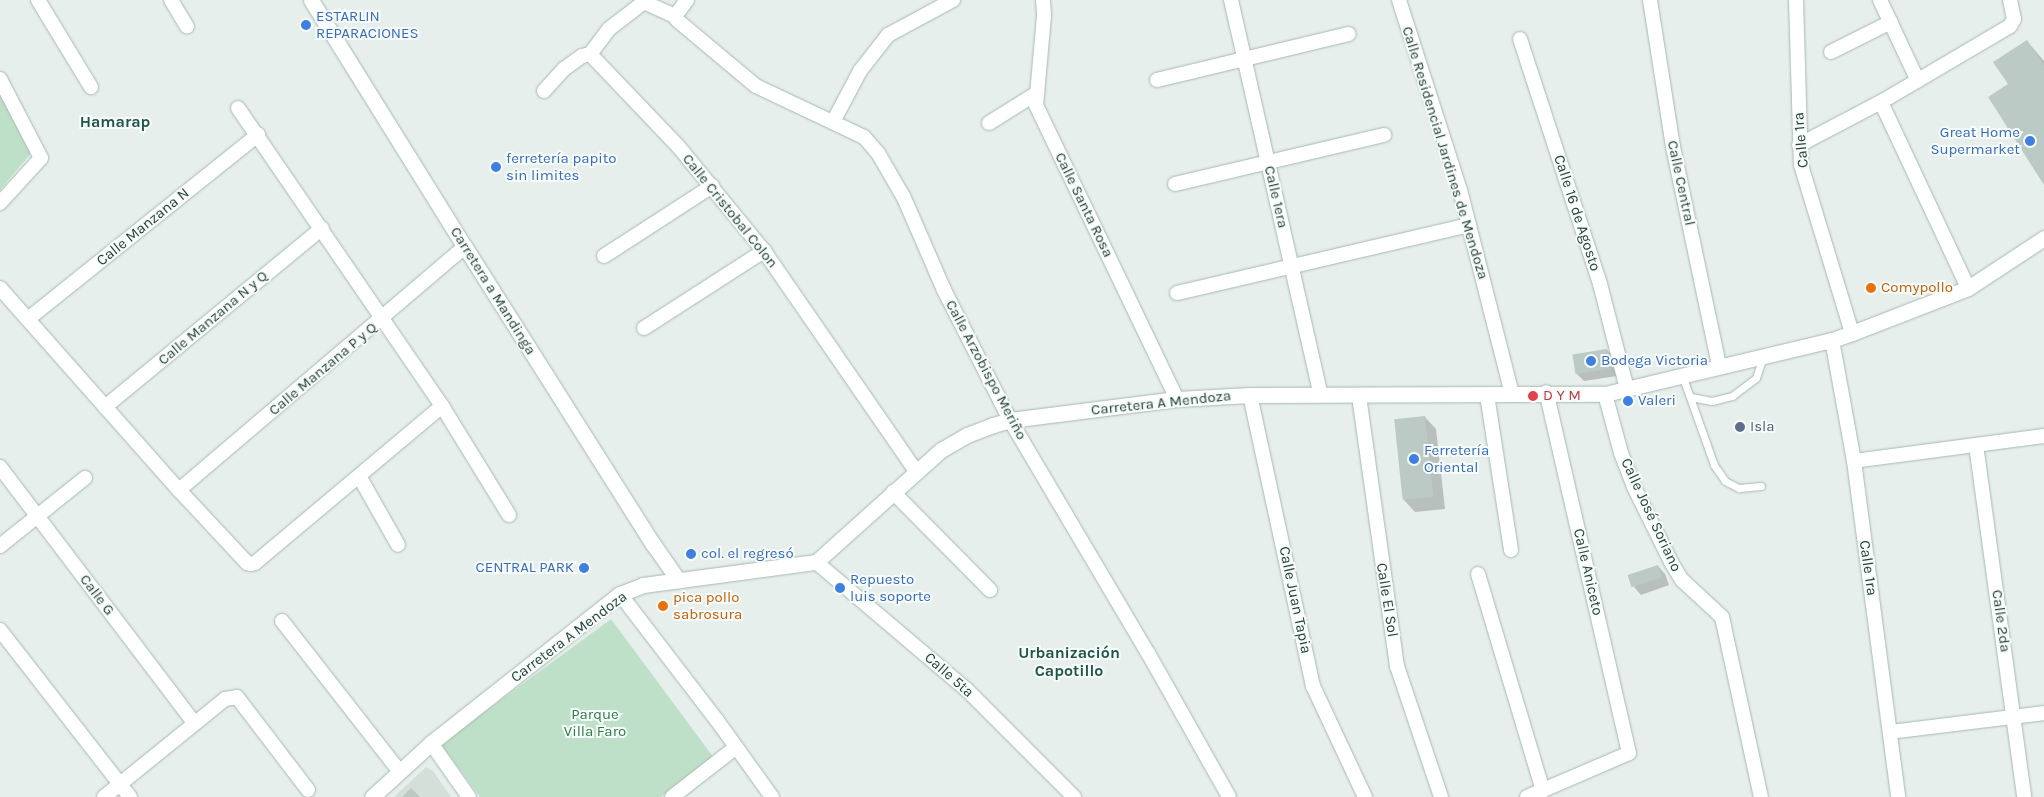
<!DOCTYPE html>
<meta charset="utf-8">
<style>
body{margin:0}
#map{position:relative;width:2044px;height:797px;overflow:hidden;background:#e6efeb;font-family:Karla,sans-serif}
div>[style]{position:absolute}
[style*='--x']{left:calc(var(--x)*1px);top:calc(var(--y)*1px);width:calc(var(--w)*1px);rotate:calc(var(--a)*1deg)}
.built>*{inset:0;background:#d4dfda}
.green>*{inset:0;background:#bfe0c8}
.shadow>*{inset:0;background:#0003}
.building>*{inset:0;background:#bbcac4;transform-origin:0 0}
.roads{filter:drop-shadow(0 0 1px #a8b8b2) drop-shadow(0 0 1px #a8b8b2)}
.lane>*{height:7px;margin:-3.5px;padding:0 3.5px;transform-origin:3.5px;border-radius:3.5px;background:#fff}
.street>*{height:14px;margin:-7px;padding:0 7px;transform-origin:7px;border-radius:7px;background:#fff}
.secondary>*{height:15px;margin:-7.5px;padding:0 7.5px;transform-origin:7.5px;border-radius:7.5px;background:#fff}
.dots>*{width:14px;height:14px;translate:-50% -50%;box-sizing:border-box;border:2px solid #f7fbf9;border-radius:50%}
span{translate:-50% -50%;white-space:nowrap;text-align:center;line-height:1.15;-webkit-text-stroke:4px #f7fbf9;paint-order:stroke}
.shop-label{font-size:15px;color:#366cbe}
.left{translate:0 -50%;text-align:left}
.right{translate:-100% -50%;text-align:right}
.street-label{font-size:15px;color:#24423a}
.food-label{font-size:15px;color:#c56008}
.health-label{font-size:15px;color:#be3a42}
.service-label{font-size:15px;color:#4e5e75}
.park-label{font-size:15px;color:#2d7a4b}
.neighbourhood-label{font-size:16px;color:#1f5548;font-weight:700}
</style>
<div id="map">
<div class="built">
<div style="clip-path:polygon(426px 767px,433px 771px,451px 797px,394px 797px)"></div>
</div>
<div class="green">
<div style="clip-path:polygon(0 92px,32px 152px,0 190px)"></div>
<div style="clip-path:polygon(611px 619px,714px 758px,661px 797px,480px 797px,441px 744px)"></div>
</div>
<div class="shadow">
<div style="clip-path:polygon(2027px 41px,2044px 61px,2044px 182px,2009px 85px)"></div>
<div style="clip-path:polygon(1607px 350px,1615px 358px,1617px 376px,1584px 381px,1576px 373px)"></div>
<div style="clip-path:polygon(1425px 417px,1436px 429px,1445px 509px,1415px 512px,1404px 500px)"></div>
<div style="clip-path:polygon(1658px 566px,1665px 574px,1669px 585px,1641px 595px,1634px 587px)"></div>
</div>
<div class="building">
<div style="clip-path:polygon(2027px 40px,2044px 66px,2044px 185px,1988px 97px,2008px 84px,1993px 62px)"></div>
<div style="left:1607px;top:349px;width:20px;height:35px;rotate:81deg"></div>
<div style="left:1425px;top:416px;width:81px;height:31px;rotate:84deg"></div>
<div style="left:1658px;top:565px;width:13px;height:32px;rotate:72deg"></div>
<div style="clip-path:polygon(411px 788px,420px 797px,402px 797px)"></div>
</div>
<div class="roads">
<div class="lane">
<div style="--x:1682;--y:375;--w:96;--a:70.4"></div>
<div style="--x:1714;--y:465;--w:19;--a:55"></div>
<div style="--x:1725;--y:481;--w:16;--a:27"></div>
<div style="--x:1739;--y:488;--w:22;--a:-5"></div>
<div style="--x:1691;--y:397;--w:21;--a:11"></div>
<div style="--x:1712;--y:401;--w:21;--a:-14"></div>
<div style="--x:1732;--y:396;--w:30;--a:-37"></div>
<div style="--x:1756;--y:378;--w:22;--a:-72"></div>
</div>
<div class="street">
<div style="--x:38;--y:0;--w:102;--a:58.7"></div>
<div style="--x:171;--y:0;--w:31;--a:59"></div>
<div style="--x:1043;--y:0;--w:16;--a:86"></div>
<div style="--x:1044;--y:16;--w:89;--a:95.1"></div>
<div style="--x:1036;--y:105;--w:326;--a:64.4"></div>
<div style="--x:1231;--y:0;--w:405;--a:77.2"></div>
<div style="--x:1399;--y:0;--w:200;--a:72.2"></div>
<div style="--x:1460;--y:190;--w:211;--a:75.7"></div>
<div style="--x:1650;--y:0;--w:149;--a:81.1"></div>
<div style="--x:1673;--y:147;--w:224;--a:78.1"></div>
<div style="--x:1796;--y:0;--w:165;--a:88.3"></div>
<div style="--x:1801;--y:165;--w:176;--a:73.1"></div>
<div style="--x:1880;--y:0;--w:89;--a:64.9"></div>
<div style="--x:675;--y:16;--w:4;--a:63"></div>
<div style="--x:677;--y:20;--w:103;--a:39.9"></div>
<div style="--x:756;--y:86;--w:119;--a:25.3"></div>
<div style="--x:864;--y:137;--w:21;--a:49"></div>
<div style="--x:878;--y:153;--w:52;--a:60"></div>
<div style="--x:904;--y:198;--w:100;--a:66.5"></div>
<div style="--x:944;--y:290;--w:146;--a:63.1"></div>
<div style="--x:1010;--y:420;--w:271;--a:59.4"></div>
<div style="--x:1148;--y:653;--w:165;--a:60.6"></div>
<div style="--x:675;--y:16;--w:34;--a:-156"></div>
<div style="--x:644;--y:2;--w:44;--a:142.4"></div>
<div style="--x:609;--y:29;--w:31;--a:127"></div>
<div style="--x:590;--y:54;--w:127;--a:46.3"></div>
<div style="--x:678;--y:146;--w:136;--a:50.7"></div>
<div style="--x:764;--y:251;--w:267;--a:55.4"></div>
<div style="--x:675;--y:16;--w:20;--a:-53"></div>
<div style="--x:1520;--y:39;--w:258;--a:71.9"></div>
<div style="--x:1600;--y:284;--w:108;--a:75.6"></div>
<div style="--x:1831;--y:52;--w:67;--a:-26.6"></div>
<div style="--x:0;--y:79;--w:89;--a:62.6"></div>
<div style="--x:41;--y:158;--w:61;--a:132.3"></div>
<div style="--x:1157;--y:80;--w:197;--a:-13.5"></div>
<div style="--x:544;--y:91;--w:30;--a:-48"></div>
<div style="--x:564;--y:69;--w:22;--a:-36"></div>
<div style="--x:582;--y:56;--w:8;--a:-14"></div>
<div style="--x:1881;--y:102;--w:205;--a:64.9"></div>
<div style="--x:238;--y:108;--w:361;--a:55.6"></div>
<div style="--x:442;--y:406;--w:128;--a:58.4"></div>
<div style="--x:833;--y:122;--w:58;--a:-62.1"></div>
<div style="--x:860;--y:71;--w:46;--a:-52.1"></div>
<div style="--x:888;--y:35;--w:74;--a:-28.3"></div>
<div style="--x:989;--y:123;--w:57;--a:-32"></div>
<div style="--x:1799;--y:145;--w:93;--a:-27.7"></div>
<div style="--x:1881;--y:102;--w:150;--a:-30.5"></div>
<div style="--x:2010;--y:26;--w:8;--a:-60"></div>
<div style="--x:2014;--y:19;--w:19;--a:-102"></div>
<div style="--x:1175;--y:184;--w:215;--a:-13.2"></div>
<div style="--x:604;--y:256;--w:129;--a:-32.9"></div>
<div style="--x:0;--y:288;--w:270;--a:48.5"></div>
<div style="--x:179;--y:490;--w:100;--a:47"></div>
<div style="--x:247;--y:563;--w:4;--a:14"></div>
<div style="--x:251;--y:564;--w:4;--a:-14"></div>
<div style="--x:255;--y:563;--w:244;--a:-40"></div>
<div style="--x:1177;--y:293;--w:300;--a:-13.1"></div>
<div style="--x:28;--y:319;--w:295;--a:-38.7"></div>
<div style="--x:644;--y:328;--w:143;--a:-32.7"></div>
<div style="--x:1832;--y:340;--w:123;--a:79.7"></div>
<div style="--x:1854;--y:461;--w:339;--a:82.5"></div>
<div style="--x:1605;--y:394;--w:61;--a:74.8"></div>
<div style="--x:1621;--y:453;--w:36;--a:69"></div>
<div style="--x:1634;--y:487;--w:84;--a:63.7"></div>
<div style="--x:1671;--y:562;--w:21;--a:59"></div>
<div style="--x:1682;--y:580;--w:54;--a:42.8"></div>
<div style="--x:1722;--y:617;--w:184;--a:77.8"></div>
<div style="--x:1250;--y:395;--w:298;--a:77.8"></div>
<div style="--x:1313;--y:686;--w:123;--a:64.9"></div>
<div style="--x:1487;--y:395;--w:157;--a:81.2"></div>
<div style="--x:1359;--y:396;--w:273;--a:82"></div>
<div style="--x:1397;--y:666;--w:138;--a:71.4"></div>
<div style="--x:105;--y:407;--w:281;--a:-39.5"></div>
<div style="--x:1976;--y:445;--w:355;--a:82.2"></div>
<div style="--x:1854;--y:461;--w:192;--a:-7.5"></div>
<div style="--x:0;--y:467;--w:321;--a:52.8"></div>
<div style="--x:359;--y:476;--w:79;--a:60.5"></div>
<div style="--x:179;--y:490;--w:375;--a:-40.4"></div>
<div style="--x:893;--y:492;--w:138;--a:45.3"></div>
<div style="--x:0;--y:546;--w:109;--a:-38.7"></div>
<div style="--x:816;--y:562;--w:197;--a:40.3"></div>
<div style="--x:966;--y:689;--w:153;--a:45"></div>
<div style="--x:1478;--y:574;--w:226;--a:73.3"></div>
<div style="--x:620;--y:594;--w:158;--a:52.5"></div>
<div style="--x:716;--y:719;--w:96;--a:54.3"></div>
<div style="--x:282;--y:621;--w:192;--a:52"></div>
<div style="--x:0;--y:630;--w:212;--a:52.1"></div>
<div style="--x:1890;--y:732;--w:155;--a:-7"></div>
<div style="--x:431;--y:743;--w:66;--a:54.9"></div>
<div style="--x:104;--y:797;--w:156;--a:-39"></div>
<div style="--x:225;--y:699;--w:12;--a:-9"></div>
<div style="--x:237;--y:697;--w:117;--a:52.6"></div>
<div style="--x:672;--y:797;--w:80;--a:-37.9"></div>
<div style="--x:1527;--y:797;--w:111;--a:-23.3"></div>
<div style="--x:1629;--y:753;--w:370;--a:-102.9"></div>
</div>
<div class="secondary">
<div style="--x:311;--y:0;--w:291;--a:58.1"></div>
<div style="--x:465;--y:247;--w:352;--a:57.7"></div>
<div style="--x:653;--y:544;--w:44;--a:55.2"></div>
<div style="--x:372;--y:797;--w:80;--a:-42.5"></div>
<div style="--x:431;--y:743;--w:241;--a:-38.3"></div>
<div style="--x:620;--y:594;--w:25;--a:-21"></div>
<div style="--x:643;--y:585;--w:175;--a:-7.6"></div>
<div style="--x:816;--y:562;--w:168;--a:-41.9"></div>
<div style="--x:941;--y:450;--w:30;--a:-30"></div>
<div style="--x:967;--y:435;--w:28;--a:-21"></div>
<div style="--x:993;--y:425;--w:18;--a:-16"></div>
<div style="--x:1010;--y:420;--w:168;--a:-7.2"></div>
<div style="--x:1177;--y:399;--w:73;--a:-3.1"></div>
<div style="--x:1250;--y:395;--w:355;--a:-0.2"></div>
<div style="--x:1605;--y:394;--w:233;--a:-13.4"></div>
<div style="--x:1832;--y:340;--w:21;--a:-19"></div>
<div style="--x:1852;--y:333;--w:124;--a:-21.2"></div>
<div style="--x:1968;--y:288;--w:91;--a:-33.3"></div>
</div>
</div>
<div class="dots">
<div style="left:306px;top:25px;background:#3f7fe0"></div>
<div style="left:2030px;top:141px;background:#3f7fe0"></div>
<div style="left:496px;top:167px;background:#3f7fe0"></div>
<div style="left:1871px;top:288px;background:#e8710a"></div>
<div style="left:1591px;top:361px;background:#3f7fe0"></div>
<div style="left:1533px;top:396px;background:#e0444e"></div>
<div style="left:1628px;top:401px;background:#3f7fe0"></div>
<div style="left:1740px;top:427px;background:#5c6f8a"></div>
<div style="left:1414px;top:459px;background:#3f7fe0"></div>
<div style="left:691px;top:554px;background:#3f7fe0"></div>
<div style="left:584px;top:568px;background:#3f7fe0"></div>
<div style="left:840px;top:588px;background:#3f7fe0"></div>
<div style="left:663px;top:606px;background:#e8710a"></div>
</div>
<div class="shop-label">
<span class="left" style="left:316px;top:25px">ESTARLIN<br>REPARACIONES</span>
<span class="right" style="left:2020px;top:141px">Great Home<br>Supermarket</span>
<span class="left" style="left:506px;top:167px">ferretería papito<br>sin limites</span>
<span class="left" style="left:1601px;top:361px">Bodega Victoria</span>
<span class="left" style="left:1638px;top:401px">Valeri</span>
<span class="left" style="left:1424px;top:459px">Ferretería<br>Oriental</span>
<span class="left" style="left:701px;top:554px">col. el regresó</span>
<span class="right" style="left:574px;top:568px">CENTRAL PARK</span>
<span class="left" style="left:850px;top:588px">Repuesto<br>luis soporte</span>
</div>
<div class="street-label">
<span style="left:1801px;top:140px;rotate:-95deg">Calle 1ra</span>
<span style="left:1445px;top:153px;rotate:73deg">Calle Residencial Jardines de Mendoza</span>
<span style="left:1681px;top:183px;rotate:78deg">Calle Central</span>
<span style="left:1276px;top:197px;rotate:77deg">Calle 1era</span>
<span style="left:1084px;top:205px;rotate:64deg">Calle Santa Rosa</span>
<span style="left:730px;top:211px;rotate:51deg">Calle Cristobal Colon</span>
<span style="left:1577px;top:213px;rotate:72deg">Calle 16 de Agosto</span>
<span style="left:143px;top:227px;rotate:-39deg">Calle Manzana N</span>
<span style="left:493px;top:291px;rotate:58deg">Carretera a Mandinga</span>
<span style="left:213px;top:318px;rotate:-40deg">Calle Manzana N y Q</span>
<span style="left:323px;top:369px;rotate:-40deg">Calle Manzana P y Q</span>
<span style="left:986px;top:370px;rotate:62deg">Calle Arzobispo Meriño</span>
<span style="left:1161px;top:403px;rotate:-6deg">Carretera A Mendoza</span>
<span style="left:1651px;top:515px;rotate:65deg">Calle José Soriano</span>
<span style="left:1868px;top:568px;rotate:82deg">Calle 1ra</span>
<span style="left:1588px;top:572px;rotate:77deg">Calle Aniceto</span>
<span style="left:97px;top:595px;rotate:53deg">Calle G</span>
<span style="left:1295px;top:600px;rotate:78deg">Calle Juan Tapia</span>
<span style="left:1387px;top:600px;rotate:81deg">Calle El Sol</span>
<span style="left:2001px;top:621px;rotate:82deg">Calle 2da</span>
<span style="left:569px;top:637px;rotate:-37deg">Carretera A Mendoza</span>
<span style="left:949px;top:675px;rotate:41deg">Calle 5ta</span>
</div>
<div class="food-label">
<span class="left" style="left:1881px;top:288px">Comypollo</span>
<span class="left" style="left:673px;top:606px">pica pollo<br>sabrosura</span>
</div>
<div class="health-label">
<span class="left" style="left:1543px;top:396px">D Y M</span>
</div>
<div class="service-label">
<span class="left" style="left:1750px;top:427px">Isla</span>
</div>
<div class="park-label">
<span style="left:595px;top:723px">Parque<br>Villa Faro</span>
</div>
<div class="neighbourhood-label">
<span style="left:115px;top:122px">Hamarap</span>
<span style="left:1069px;top:662px">Urbanización<br>Capotillo</span>
</div>
</div>
